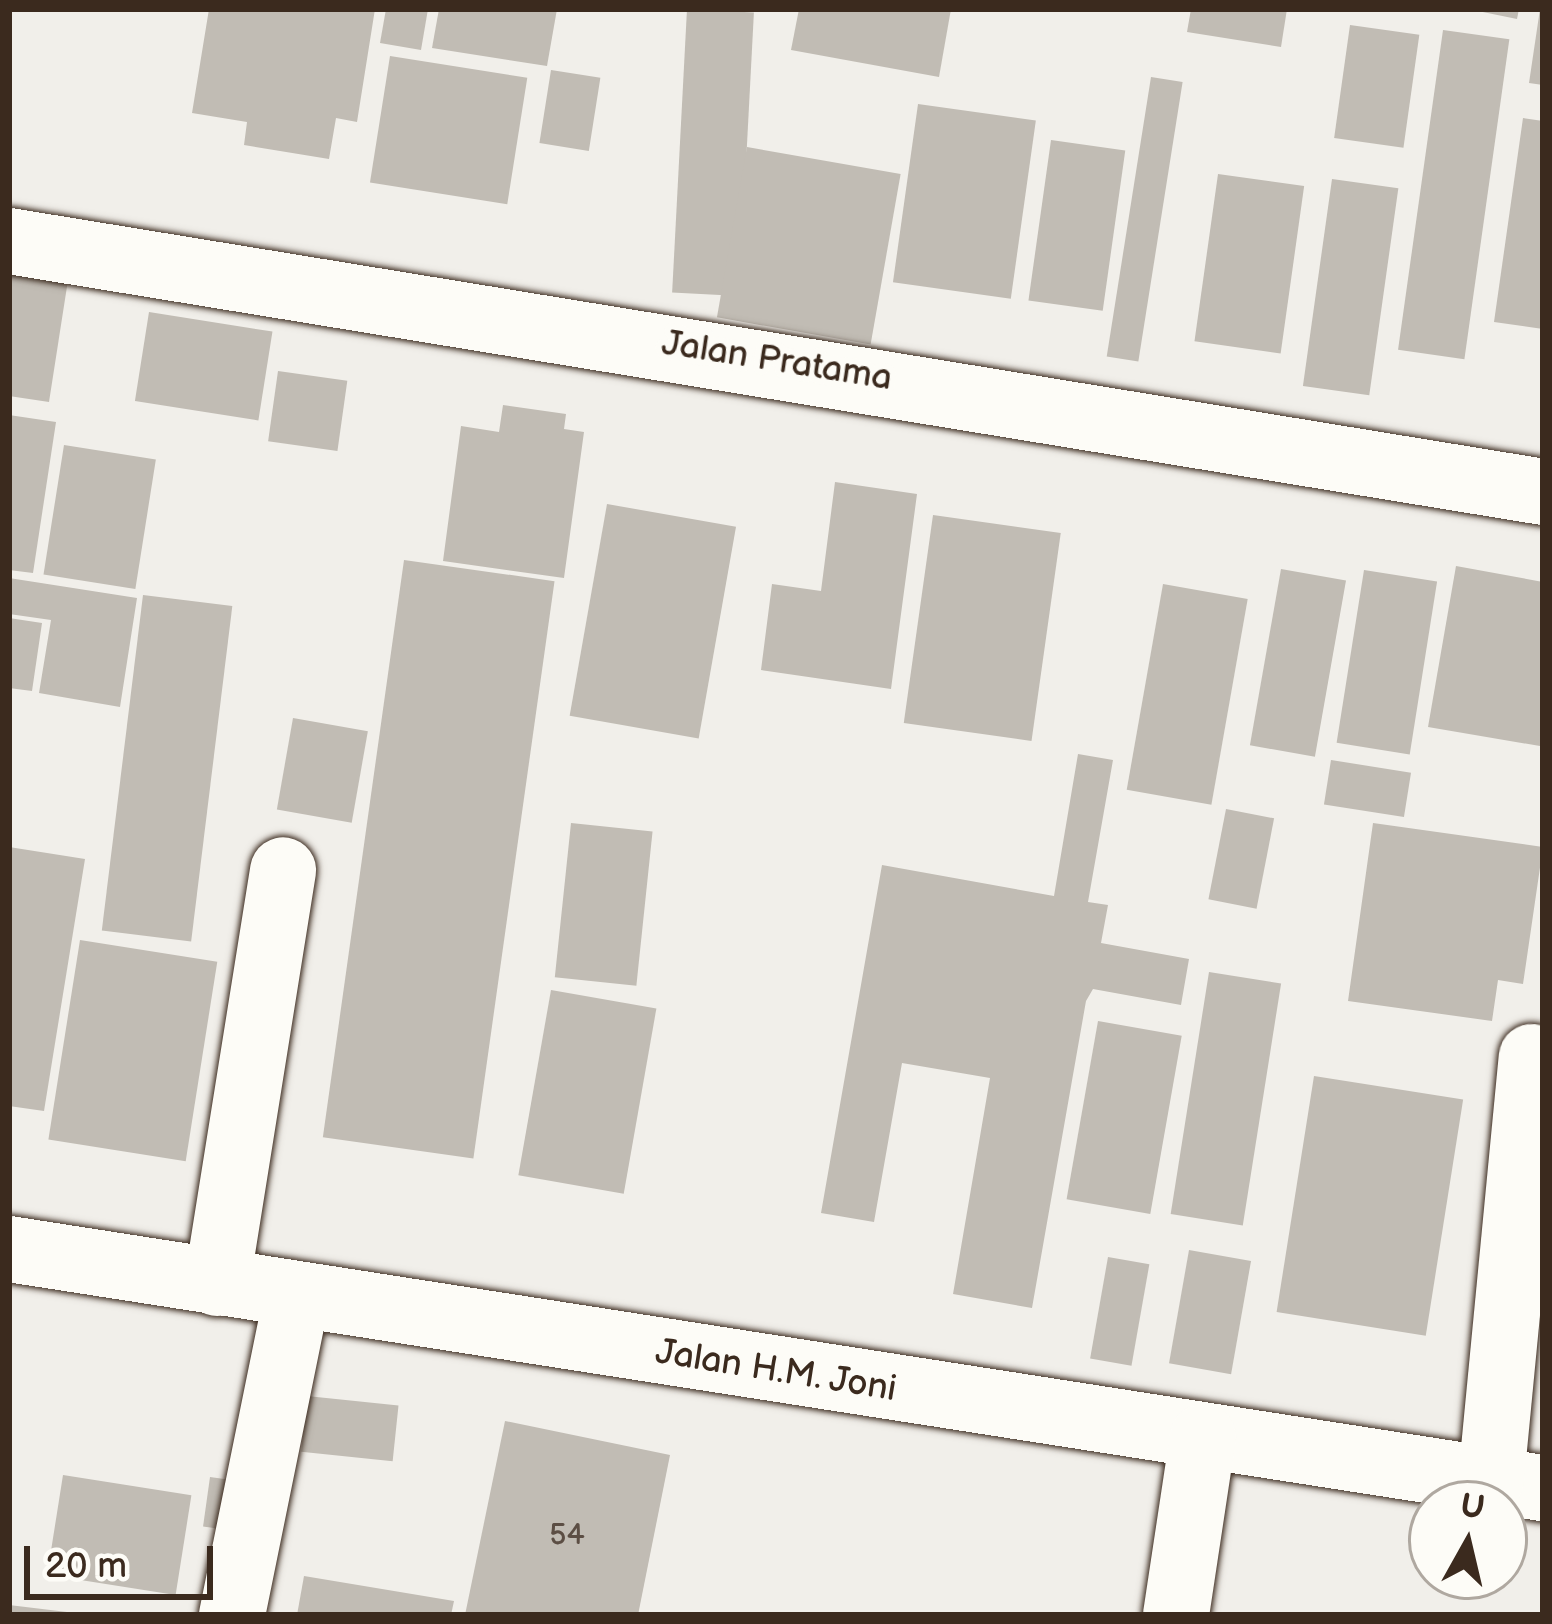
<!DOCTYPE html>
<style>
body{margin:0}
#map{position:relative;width:1552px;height:1624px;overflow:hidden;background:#f1efea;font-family:"Balsamiq Sans",sans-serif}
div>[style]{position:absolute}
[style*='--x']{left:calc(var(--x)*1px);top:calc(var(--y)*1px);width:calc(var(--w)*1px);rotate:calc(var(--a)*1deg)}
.building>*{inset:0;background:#c1bcb4;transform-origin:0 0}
.roads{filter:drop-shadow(0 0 3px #3b2a1e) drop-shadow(0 0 3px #3b2a1e)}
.minor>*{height:66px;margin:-33px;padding:0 33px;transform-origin:33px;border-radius:33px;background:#fdfcf7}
span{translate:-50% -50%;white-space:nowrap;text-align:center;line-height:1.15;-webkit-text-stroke:12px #fdfcf7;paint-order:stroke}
.number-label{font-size:30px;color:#5c4e44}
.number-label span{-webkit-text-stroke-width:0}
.street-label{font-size:36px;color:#3b2a1e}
.frame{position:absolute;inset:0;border:12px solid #3b2a1e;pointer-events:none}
.north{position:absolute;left:1408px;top:1480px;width:120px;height:120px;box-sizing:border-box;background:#fdfcf7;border:3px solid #afa8a0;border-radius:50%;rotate:8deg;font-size:33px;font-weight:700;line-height:48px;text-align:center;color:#3b2a1e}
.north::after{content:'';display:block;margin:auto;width:42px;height:54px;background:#3b2a1e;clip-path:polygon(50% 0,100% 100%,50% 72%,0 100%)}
.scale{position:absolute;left:24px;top:1546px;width:189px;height:54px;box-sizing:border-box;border:6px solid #3b2a1e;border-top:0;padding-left:15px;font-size:36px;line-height:42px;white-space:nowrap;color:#3b2a1e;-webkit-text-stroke:9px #fdfcf7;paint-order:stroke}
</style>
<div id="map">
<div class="building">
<div style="clip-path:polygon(209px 9px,375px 9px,357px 122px,336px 118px,329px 159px,244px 145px,247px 122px,192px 113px)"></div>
<div style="clip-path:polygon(386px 9px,428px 9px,421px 50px,380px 43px)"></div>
<div style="clip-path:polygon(439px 9px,557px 9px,547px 66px,432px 48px)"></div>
<div style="left:687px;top:9px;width:67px;height:284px;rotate:3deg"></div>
<div style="clip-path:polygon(799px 9px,951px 9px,939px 77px,791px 50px)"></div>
<div style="clip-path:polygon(1191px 9px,1287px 9px,1281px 47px,1187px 32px)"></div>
<div style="clip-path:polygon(1468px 9px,1519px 9px,1517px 19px)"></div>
<div style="clip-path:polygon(1540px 9px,1543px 9px,1543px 85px,1529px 83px)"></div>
<div style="left:1350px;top:25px;width:70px;height:114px;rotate:8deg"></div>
<div style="left:1443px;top:30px;width:67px;height:323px;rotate:8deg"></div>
<div style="left:390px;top:56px;width:139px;height:128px;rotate:9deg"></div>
<div style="left:551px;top:70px;width:50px;height:74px;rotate:9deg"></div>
<div style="left:1151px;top:77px;width:32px;height:283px;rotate:9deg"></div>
<div style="left:918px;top:104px;width:119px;height:180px;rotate:8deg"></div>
<div style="clip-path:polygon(1523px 118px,1543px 121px,1543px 329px,1494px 322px)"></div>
<div style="left:1051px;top:140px;width:75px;height:162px;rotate:8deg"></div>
<div style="left:747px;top:147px;width:156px;height:173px;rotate:10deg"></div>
<div style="left:1218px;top:174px;width:87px;height:169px;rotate:8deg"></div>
<div style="left:1332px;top:179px;width:67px;height:209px;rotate:8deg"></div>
<div style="clip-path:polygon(9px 270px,68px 280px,49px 402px,9px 396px)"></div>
<div style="left:149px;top:312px;width:125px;height:90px;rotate:9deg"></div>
<div style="left:278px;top:371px;width:70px;height:71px;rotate:8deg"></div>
<div style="clip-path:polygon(503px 405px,566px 414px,564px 429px,584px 432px,564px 578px,443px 561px,461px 426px,499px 432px)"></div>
<div style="clip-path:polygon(9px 415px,56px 422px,33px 573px,9px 570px)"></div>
<div style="left:64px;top:445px;width:93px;height:131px;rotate:9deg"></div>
<div style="clip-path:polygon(835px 482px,917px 494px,891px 689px,761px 670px,772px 584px,821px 591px)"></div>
<div style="left:607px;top:504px;width:131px;height:215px;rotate:10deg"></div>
<div style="left:933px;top:515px;width:129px;height:210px;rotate:8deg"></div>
<div style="left:404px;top:560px;width:152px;height:583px;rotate:8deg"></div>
<div style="clip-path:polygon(1456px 566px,1543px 582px,1540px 746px,1428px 727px)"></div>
<div style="left:1281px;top:569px;width:66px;height:179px;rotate:10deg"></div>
<div style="left:1364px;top:570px;width:74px;height:175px;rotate:9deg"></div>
<div style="clip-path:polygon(9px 578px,137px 598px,120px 707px,39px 693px,51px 620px,9px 614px)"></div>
<div style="left:1163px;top:584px;width:86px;height:209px;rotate:10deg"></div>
<div style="left:143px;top:595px;width:90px;height:338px;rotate:7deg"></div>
<div style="clip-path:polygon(9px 618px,42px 623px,32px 691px,9px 688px)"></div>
<div style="left:293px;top:718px;width:76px;height:93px;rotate:10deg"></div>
<div style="clip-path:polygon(1078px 754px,1113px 760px,1088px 902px,1108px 905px,1101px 943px,1189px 959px,1181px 1005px,1093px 989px,1086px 1001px,1032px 1308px,953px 1294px,990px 1078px,902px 1063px,874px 1222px,821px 1213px,882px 865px,1054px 896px)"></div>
<div style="left:1331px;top:760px;width:81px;height:45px;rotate:9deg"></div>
<div style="left:1226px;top:809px;width:49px;height:92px;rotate:11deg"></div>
<div style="left:571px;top:823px;width:82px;height:155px;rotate:6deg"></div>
<div style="clip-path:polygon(1373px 823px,1543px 847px,1523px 984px,1498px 980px,1492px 1021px,1348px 1001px)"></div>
<div style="clip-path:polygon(9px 847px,85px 859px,44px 1111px,9px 1106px)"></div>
<div style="left:80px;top:940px;width:139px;height:202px;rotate:9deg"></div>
<div style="left:1209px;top:972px;width:73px;height:245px;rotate:9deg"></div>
<div style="left:551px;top:990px;width:107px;height:188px;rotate:10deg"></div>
<div style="left:1098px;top:1021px;width:85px;height:181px;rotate:10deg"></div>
<div style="left:1314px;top:1076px;width:151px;height:239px;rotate:9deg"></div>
<div style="left:1189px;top:1250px;width:63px;height:115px;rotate:10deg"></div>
<div style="left:1108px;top:1257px;width:42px;height:103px;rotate:10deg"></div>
<div style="left:307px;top:1396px;width:92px;height:56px;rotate:6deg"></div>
<div style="clip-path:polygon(505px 1421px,670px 1455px,638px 1615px,465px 1615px)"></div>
<div style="left:63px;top:1475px;width:130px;height:101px;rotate:9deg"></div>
<div style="left:210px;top:1477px;width:34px;height:50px;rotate:8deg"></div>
<div style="clip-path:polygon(304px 1576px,454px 1601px,451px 1615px,297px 1615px)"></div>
<div style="clip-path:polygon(9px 1605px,67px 1612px,66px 1615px,9px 1615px)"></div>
</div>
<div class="roads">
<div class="minor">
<div style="--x:9;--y:241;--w:1554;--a:9.29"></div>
<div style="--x:9;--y:1249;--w:1553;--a:8.86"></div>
<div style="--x:217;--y:1283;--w:418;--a:-80.9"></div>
<div style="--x:1491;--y:1480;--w:425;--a:-84.5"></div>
<div style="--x:232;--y:1615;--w:327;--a:-78.5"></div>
<div style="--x:1176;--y:1615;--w:180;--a:-81.4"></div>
</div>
</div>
<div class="number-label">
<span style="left:567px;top:1535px">54</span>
</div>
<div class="street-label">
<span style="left:777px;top:361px;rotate:9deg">Jalan Pratama</span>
<span style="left:776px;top:1371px;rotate:9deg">Jalan H.M. Joni</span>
</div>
<div class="frame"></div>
<div class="north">U</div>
<div class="scale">20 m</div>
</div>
